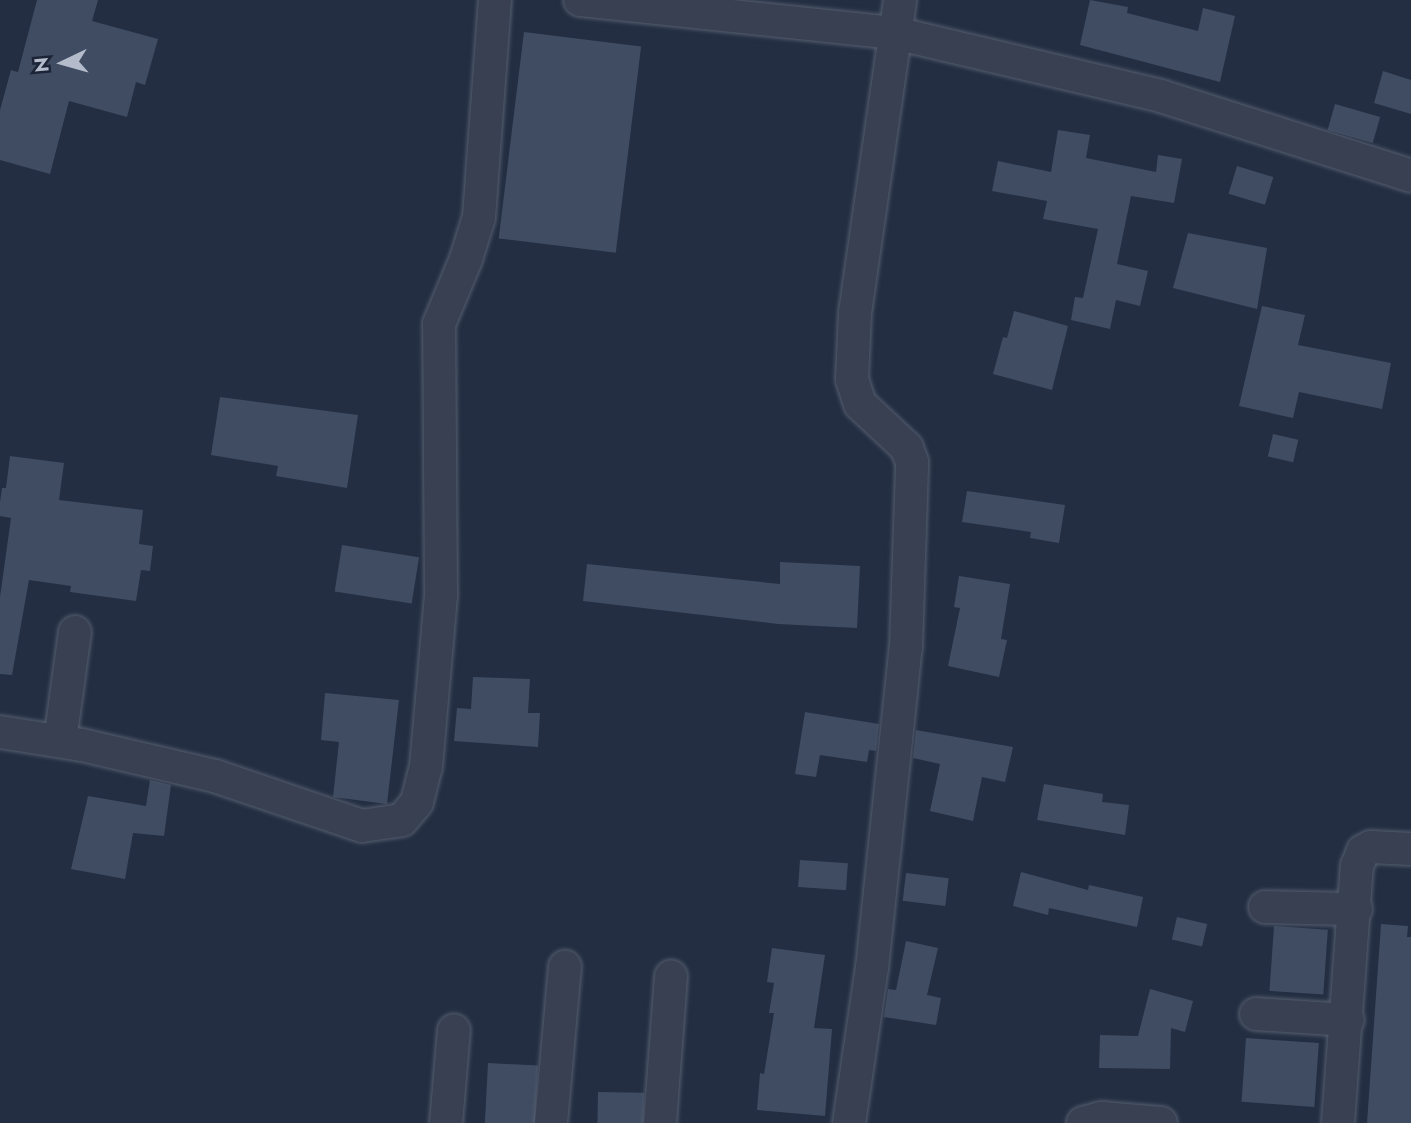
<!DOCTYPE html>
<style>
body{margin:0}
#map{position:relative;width:1411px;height:1123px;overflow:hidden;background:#232e42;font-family:Jost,sans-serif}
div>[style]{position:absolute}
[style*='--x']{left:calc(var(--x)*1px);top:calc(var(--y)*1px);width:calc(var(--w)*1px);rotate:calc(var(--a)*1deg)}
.building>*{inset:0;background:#3f4c62;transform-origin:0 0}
.roads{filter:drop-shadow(0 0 2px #555e6f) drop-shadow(0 0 2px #555e6f)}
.street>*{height:32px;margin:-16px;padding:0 16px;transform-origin:16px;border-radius:16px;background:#384052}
span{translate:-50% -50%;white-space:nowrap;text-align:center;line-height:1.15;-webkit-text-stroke:5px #1c2537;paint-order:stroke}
.north{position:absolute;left:28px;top:28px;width:70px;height:70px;-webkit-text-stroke:5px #1c2537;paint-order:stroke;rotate:265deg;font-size:19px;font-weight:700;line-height:28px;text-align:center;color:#b4bccc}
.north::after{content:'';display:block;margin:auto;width:24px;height:32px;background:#b4bccc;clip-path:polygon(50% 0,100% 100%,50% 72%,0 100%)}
</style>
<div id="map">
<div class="building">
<div style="clip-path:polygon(37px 0,98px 0,92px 21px,158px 39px,145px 85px,136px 82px,127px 117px,69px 101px,50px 174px,0 160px,0 110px,11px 70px,18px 72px)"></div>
<div style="clip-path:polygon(1090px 0,1128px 7px,1127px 13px,1198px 31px,1203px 8px,1235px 16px,1220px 82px,1080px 45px)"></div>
<div style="left:524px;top:32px;width:118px;height:208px;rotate:7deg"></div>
<div style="clip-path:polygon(1383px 71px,1411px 80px,1411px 114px,1374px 103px)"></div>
<div style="left:1335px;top:104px;width:47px;height:27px;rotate:16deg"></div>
<div style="clip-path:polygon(1058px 130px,1090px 135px,1086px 158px,1156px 172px,1158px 155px,1182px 159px,1174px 203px,1131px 196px,1117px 264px,1148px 271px,1140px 306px,1116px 300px,1110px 329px,1071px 320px,1075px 297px,1083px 298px,1098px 229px,1043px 219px,1047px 201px,992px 191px,998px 161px,1051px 172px)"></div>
<div style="left:1237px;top:166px;width:38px;height:29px;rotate:17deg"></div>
<div style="clip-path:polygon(1188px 233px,1267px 248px,1257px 309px,1173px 288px)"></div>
<div style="clip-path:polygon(1262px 306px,1305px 315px,1298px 345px,1391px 363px,1382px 409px,1299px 392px,1293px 418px,1239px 406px)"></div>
<div style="clip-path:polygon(1014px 311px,1068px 326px,1052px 390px,993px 374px,1003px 337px,1007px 338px)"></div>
<div style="clip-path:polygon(220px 397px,358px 415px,347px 488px,276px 476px,278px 466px,211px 455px)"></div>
<div style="left:1273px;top:434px;width:26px;height:23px;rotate:13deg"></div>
<div style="clip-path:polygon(10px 456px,64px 463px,59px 500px,143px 510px,139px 544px,153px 546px,150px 571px,141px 570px,136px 601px,70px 592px,71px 586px,29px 580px,12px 675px,0 674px,0 597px,11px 518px,0 516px,0 502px,2px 488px,6px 488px)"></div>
<div style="clip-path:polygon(967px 491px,1065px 505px,1059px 543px,1030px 538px,1031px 532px,962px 522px)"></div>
<div style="left:342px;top:545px;width:78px;height:47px;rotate:9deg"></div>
<div style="clip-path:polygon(780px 562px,860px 566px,857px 628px,778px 624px,583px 601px,587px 564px,780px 584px)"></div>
<div style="clip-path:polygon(959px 576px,1010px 584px,1001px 639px,1007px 640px,999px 677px,948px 666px,960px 608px,954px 607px)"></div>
<div style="clip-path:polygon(473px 677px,530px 679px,528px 713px,540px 713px,538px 747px,454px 741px,457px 708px,471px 709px)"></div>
<div style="clip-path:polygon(325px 693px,399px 700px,387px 804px,333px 797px,339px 742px,321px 740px)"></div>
<div style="clip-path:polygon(805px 712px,879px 724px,876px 751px,869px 750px,867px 762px,820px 755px,816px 777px,795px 774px)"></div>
<div style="clip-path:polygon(916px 730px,1013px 747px,1005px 782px,982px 777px,973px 821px,930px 811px,940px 764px,913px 758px)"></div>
<div style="clip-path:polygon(150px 780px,171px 785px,164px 836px,133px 833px,125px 879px,71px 869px,88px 796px,146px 806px)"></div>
<div style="clip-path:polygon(1044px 784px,1103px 794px,1102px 802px,1129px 805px,1125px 835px,1037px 820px)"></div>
<div style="left:800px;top:860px;width:48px;height:27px;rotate:4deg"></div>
<div style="clip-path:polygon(1021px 872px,1088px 890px,1089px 885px,1143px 897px,1137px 927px,1049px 908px,1048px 915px,1013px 906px)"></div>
<div style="left:906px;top:873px;width:43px;height:28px;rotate:7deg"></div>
<div style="left:1177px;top:917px;width:31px;height:23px;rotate:13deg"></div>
<div style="clip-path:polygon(1381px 924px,1408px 926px,1407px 937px,1411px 937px,1411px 1123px,1367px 1123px)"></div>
<div style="left:1274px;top:926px;width:54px;height:65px;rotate:4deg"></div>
<div style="clip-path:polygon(906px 941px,938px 948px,927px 995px,941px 998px,936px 1025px,884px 1017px,888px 989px,896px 990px)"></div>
<div style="clip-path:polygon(772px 948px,825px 955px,814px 1028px,832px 1029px,825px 1116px,757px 1110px,760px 1073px,764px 1074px,774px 1013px,769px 1013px,774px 983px,767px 982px)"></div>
<div style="clip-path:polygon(1150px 989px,1193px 1001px,1185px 1032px,1171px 1028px,1170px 1069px,1099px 1068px,1100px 1035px,1138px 1036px)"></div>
<div style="left:1246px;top:1038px;width:73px;height:64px;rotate:4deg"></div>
<div style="left:488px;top:1063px;width:50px;height:60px;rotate:3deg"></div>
<div style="left:598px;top:1092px;width:46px;height:31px;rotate:1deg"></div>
</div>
<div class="roads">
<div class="street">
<div style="--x:580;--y:0;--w:317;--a:6"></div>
<div style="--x:895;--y:33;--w:273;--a:13.3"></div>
<div style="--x:1161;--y:96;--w:262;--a:17.7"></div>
<div style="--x:0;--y:732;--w:83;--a:9"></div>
<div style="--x:82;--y:745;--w:137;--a:13.1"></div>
<div style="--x:215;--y:776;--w:155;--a:18.8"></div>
<div style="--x:362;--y:826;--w:40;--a:-8.5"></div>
<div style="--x:402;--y:820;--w:23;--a:-50"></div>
<div style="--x:417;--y:802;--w:36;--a:-76"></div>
<div style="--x:426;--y:767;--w:172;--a:-85"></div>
<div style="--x:441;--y:596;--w:272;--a:-90.4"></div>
<div style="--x:439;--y:324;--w:70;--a:-67.4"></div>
<div style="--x:466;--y:259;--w:44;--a:-72.8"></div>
<div style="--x:479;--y:217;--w:218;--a:-85.8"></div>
<div style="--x:60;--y:741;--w:110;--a:-82.2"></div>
<div style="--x:1265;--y:907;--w:91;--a:1.3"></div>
<div style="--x:1256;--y:1014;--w:92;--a:3.7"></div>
<div style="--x:446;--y:1123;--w:93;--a:-85.1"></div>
<div style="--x:551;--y:1123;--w:157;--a:-84.9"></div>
<div style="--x:660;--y:1123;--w:147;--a:-85.7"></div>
<div style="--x:849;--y:1123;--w:157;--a:-81.6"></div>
<div style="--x:872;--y:968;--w:323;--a:-84"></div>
<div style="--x:906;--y:647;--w:185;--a:-88.1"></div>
<div style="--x:912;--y:462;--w:15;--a:-110"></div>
<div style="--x:907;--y:448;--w:64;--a:-136.9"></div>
<div style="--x:860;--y:404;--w:26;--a:-108"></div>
<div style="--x:852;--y:379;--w:66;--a:-87.4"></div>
<div style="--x:855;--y:313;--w:316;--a:-81.8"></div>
<div style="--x:1083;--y:1123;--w:20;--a:-15"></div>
<div style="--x:1102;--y:1118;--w:59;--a:4.8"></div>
<div style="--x:1338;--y:1123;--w:258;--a:-85.8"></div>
<div style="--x:1357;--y:866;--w:16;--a:-68"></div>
<div style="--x:1363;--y:851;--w:9;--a:-27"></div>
<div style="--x:1371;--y:847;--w:40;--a:2.9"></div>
</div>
</div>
<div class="north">N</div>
</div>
